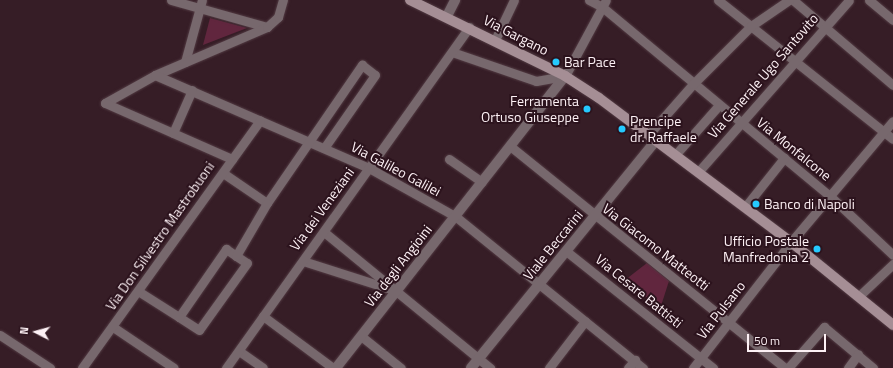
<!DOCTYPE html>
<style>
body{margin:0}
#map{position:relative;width:893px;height:368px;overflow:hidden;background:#361d26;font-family:"Titillium Web",sans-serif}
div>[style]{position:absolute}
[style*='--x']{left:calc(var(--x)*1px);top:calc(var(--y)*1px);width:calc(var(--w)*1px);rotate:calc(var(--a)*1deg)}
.green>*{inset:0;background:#61263e}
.roads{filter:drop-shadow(0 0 1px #523b43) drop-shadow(0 0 1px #523b43)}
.minor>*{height:9px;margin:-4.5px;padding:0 4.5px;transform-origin:4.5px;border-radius:4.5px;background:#77686d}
.tertiary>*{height:10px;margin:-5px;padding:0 5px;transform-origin:5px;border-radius:5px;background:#77686d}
.secondary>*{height:10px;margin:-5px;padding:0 5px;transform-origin:5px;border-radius:5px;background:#a58e95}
.dots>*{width:11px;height:11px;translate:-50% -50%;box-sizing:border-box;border:2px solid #2c131d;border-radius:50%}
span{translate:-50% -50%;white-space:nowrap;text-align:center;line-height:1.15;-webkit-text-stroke:4px #2c131d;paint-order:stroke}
.street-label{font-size:14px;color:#fdf1f5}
.poi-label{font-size:14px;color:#fdf1f5}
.left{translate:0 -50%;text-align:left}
.right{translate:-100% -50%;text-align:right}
.north{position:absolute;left:16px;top:312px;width:40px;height:40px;-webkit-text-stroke:3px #2c131d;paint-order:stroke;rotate:276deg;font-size:11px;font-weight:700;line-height:16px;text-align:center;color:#fdf1f5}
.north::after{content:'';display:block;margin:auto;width:14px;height:18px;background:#fdf1f5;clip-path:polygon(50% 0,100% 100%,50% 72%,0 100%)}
.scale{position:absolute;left:747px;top:334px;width:79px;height:18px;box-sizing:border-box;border:2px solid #fdf1f5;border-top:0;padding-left:5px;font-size:12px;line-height:14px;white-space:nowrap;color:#fdf1f5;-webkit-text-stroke:3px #2c131d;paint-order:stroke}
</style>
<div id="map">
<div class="green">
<div style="clip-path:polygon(210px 18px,247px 28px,203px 45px)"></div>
<div style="clip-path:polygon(647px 263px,669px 281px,660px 309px,625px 280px)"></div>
</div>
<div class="roads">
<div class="minor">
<div style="--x:171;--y:0;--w:100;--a:15.7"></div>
<div style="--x:589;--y:0;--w:13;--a:27"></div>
<div style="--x:601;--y:6;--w:298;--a:39.7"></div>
<div style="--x:830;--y:196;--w:86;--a:43.1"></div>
<div style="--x:718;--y:0;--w:223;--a:38.5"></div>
<div style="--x:793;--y:0;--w:131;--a:40.4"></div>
<div style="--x:869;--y:0;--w:31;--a:40"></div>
<div style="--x:495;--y:40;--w:44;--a:-64.6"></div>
<div style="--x:452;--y:52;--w:89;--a:19"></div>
<div style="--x:536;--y:81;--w:29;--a:-10"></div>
<div style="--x:565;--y:76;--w:86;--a:-61.7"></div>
<div style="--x:185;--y:62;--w:64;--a:-74.7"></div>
<div style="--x:155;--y:75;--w:122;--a:-23.2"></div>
<div style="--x:267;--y:27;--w:15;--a:-42"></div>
<div style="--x:278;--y:17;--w:18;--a:-74"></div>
<div style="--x:105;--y:103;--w:57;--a:-29.2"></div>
<div style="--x:155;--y:75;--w:233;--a:23.5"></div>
<div style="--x:369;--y:168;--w:98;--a:29.2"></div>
<div style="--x:455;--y:216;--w:242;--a:39"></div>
<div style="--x:105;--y:103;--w:139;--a:23.8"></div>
<div style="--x:173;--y:133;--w:47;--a:-66.2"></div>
<div style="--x:649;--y:134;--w:67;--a:-48.7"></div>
<div style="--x:693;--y:84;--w:82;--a:-45"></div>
<div style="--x:751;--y:26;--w:46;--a:-34.4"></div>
<div style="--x:510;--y:146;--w:353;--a:38.9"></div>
<div style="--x:676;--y:154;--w:65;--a:-48.7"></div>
<div style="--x:449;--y:159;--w:40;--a:34.9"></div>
<div style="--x:699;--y:171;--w:227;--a:-48.7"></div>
<div style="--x:223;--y:173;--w:53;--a:34.3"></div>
<div style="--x:267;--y:203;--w:168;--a:-55.5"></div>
<div style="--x:362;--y:65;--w:16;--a:38"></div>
<div style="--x:375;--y:75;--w:89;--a:124.9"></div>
<div style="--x:745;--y:207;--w:63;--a:-51.5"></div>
<div style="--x:324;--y:232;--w:215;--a:39.3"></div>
<div style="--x:226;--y:249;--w:25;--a:34"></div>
<div style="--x:247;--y:263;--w:82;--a:125.6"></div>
<div style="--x:199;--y:330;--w:24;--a:-147"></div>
<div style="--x:179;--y:317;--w:83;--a:-55.3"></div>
<div style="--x:566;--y:251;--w:188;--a:38.5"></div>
<div style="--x:236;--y:256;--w:61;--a:-59.7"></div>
<div style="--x:303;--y:261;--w:92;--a:17.7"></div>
<div style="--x:138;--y:291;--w:49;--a:32.4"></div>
<div style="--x:859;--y:296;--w:47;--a:-43.3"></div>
<div style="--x:263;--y:316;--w:87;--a:36.6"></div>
<div style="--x:113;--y:327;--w:73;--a:33.9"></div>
<div style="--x:0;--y:335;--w:60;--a:33.4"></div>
<div style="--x:361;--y:336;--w:51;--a:38.7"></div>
<div style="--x:239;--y:351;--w:29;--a:35"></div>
<div style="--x:82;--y:368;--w:305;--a:-54.3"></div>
<div style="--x:226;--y:368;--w:419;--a:-54.5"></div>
<div style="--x:549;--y:368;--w:59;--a:-52.5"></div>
<div style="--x:628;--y:368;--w:11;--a:-49"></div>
<div style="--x:693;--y:368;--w:160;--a:-52.1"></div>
<div style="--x:791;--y:242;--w:158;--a:-49.9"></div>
<div style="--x:788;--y:368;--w:55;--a:-48.7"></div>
<div style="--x:824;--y:327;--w:64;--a:39.9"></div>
<div style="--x:848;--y:368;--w:17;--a:-54"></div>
</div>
<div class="tertiary">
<div style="--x:447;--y:16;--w:18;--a:-63"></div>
<div style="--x:336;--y:368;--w:371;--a:-51.9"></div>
<div style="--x:471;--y:368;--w:294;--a:-50.9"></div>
</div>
<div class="secondary">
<div style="--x:410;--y:0;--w:173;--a:26.1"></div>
<div style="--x:565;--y:76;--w:40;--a:32.9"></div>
<div style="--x:599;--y:98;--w:240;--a:36.9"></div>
<div style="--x:791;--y:242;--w:132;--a:39.1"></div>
</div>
</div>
<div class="dots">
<div style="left:556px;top:62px;background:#25c9fe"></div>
<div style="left:587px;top:109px;background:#25c9fe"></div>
<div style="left:622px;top:129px;background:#25c9fe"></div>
<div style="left:756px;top:204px;background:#25c9fe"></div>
<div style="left:817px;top:249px;background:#25c9fe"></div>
</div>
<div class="street-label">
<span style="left:516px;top:35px;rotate:27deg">Via Gargano</span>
<span style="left:763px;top:76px;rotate:-49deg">Via Generale Ugo Santovito</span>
<span style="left:794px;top:149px;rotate:39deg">Via Monfalcone</span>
<span style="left:396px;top:169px;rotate:28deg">Via Galileo Galilei</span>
<span style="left:322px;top:209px;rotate:-54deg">Via dei Veneziani</span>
<span style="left:160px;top:236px;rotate:-55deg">Via Don Silvestro Mastrobuoni</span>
<span style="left:553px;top:245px;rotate:-51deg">Viale Beccarini</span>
<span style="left:656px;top:247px;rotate:38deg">Via Giacomo Matteotti</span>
<span style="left:398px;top:266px;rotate:-52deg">Via degli Angioini</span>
<span style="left:639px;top:291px;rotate:39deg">Via Cesare Battisti</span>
<span style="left:721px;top:310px;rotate:-52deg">Via Pulsano</span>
</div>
<div class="poi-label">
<span class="left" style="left:564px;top:62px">Bar Pace</span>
<span class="right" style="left:579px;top:109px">Ferramenta<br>Ortuso Giuseppe</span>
<span class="left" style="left:630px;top:129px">Prencipe<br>dr. Raffaele</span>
<span class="left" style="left:764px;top:204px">Banco di Napoli</span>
<span class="right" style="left:809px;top:249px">Ufficio Postale<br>Manfredonia 2</span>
</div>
<div class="north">N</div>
<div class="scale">50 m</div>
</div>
